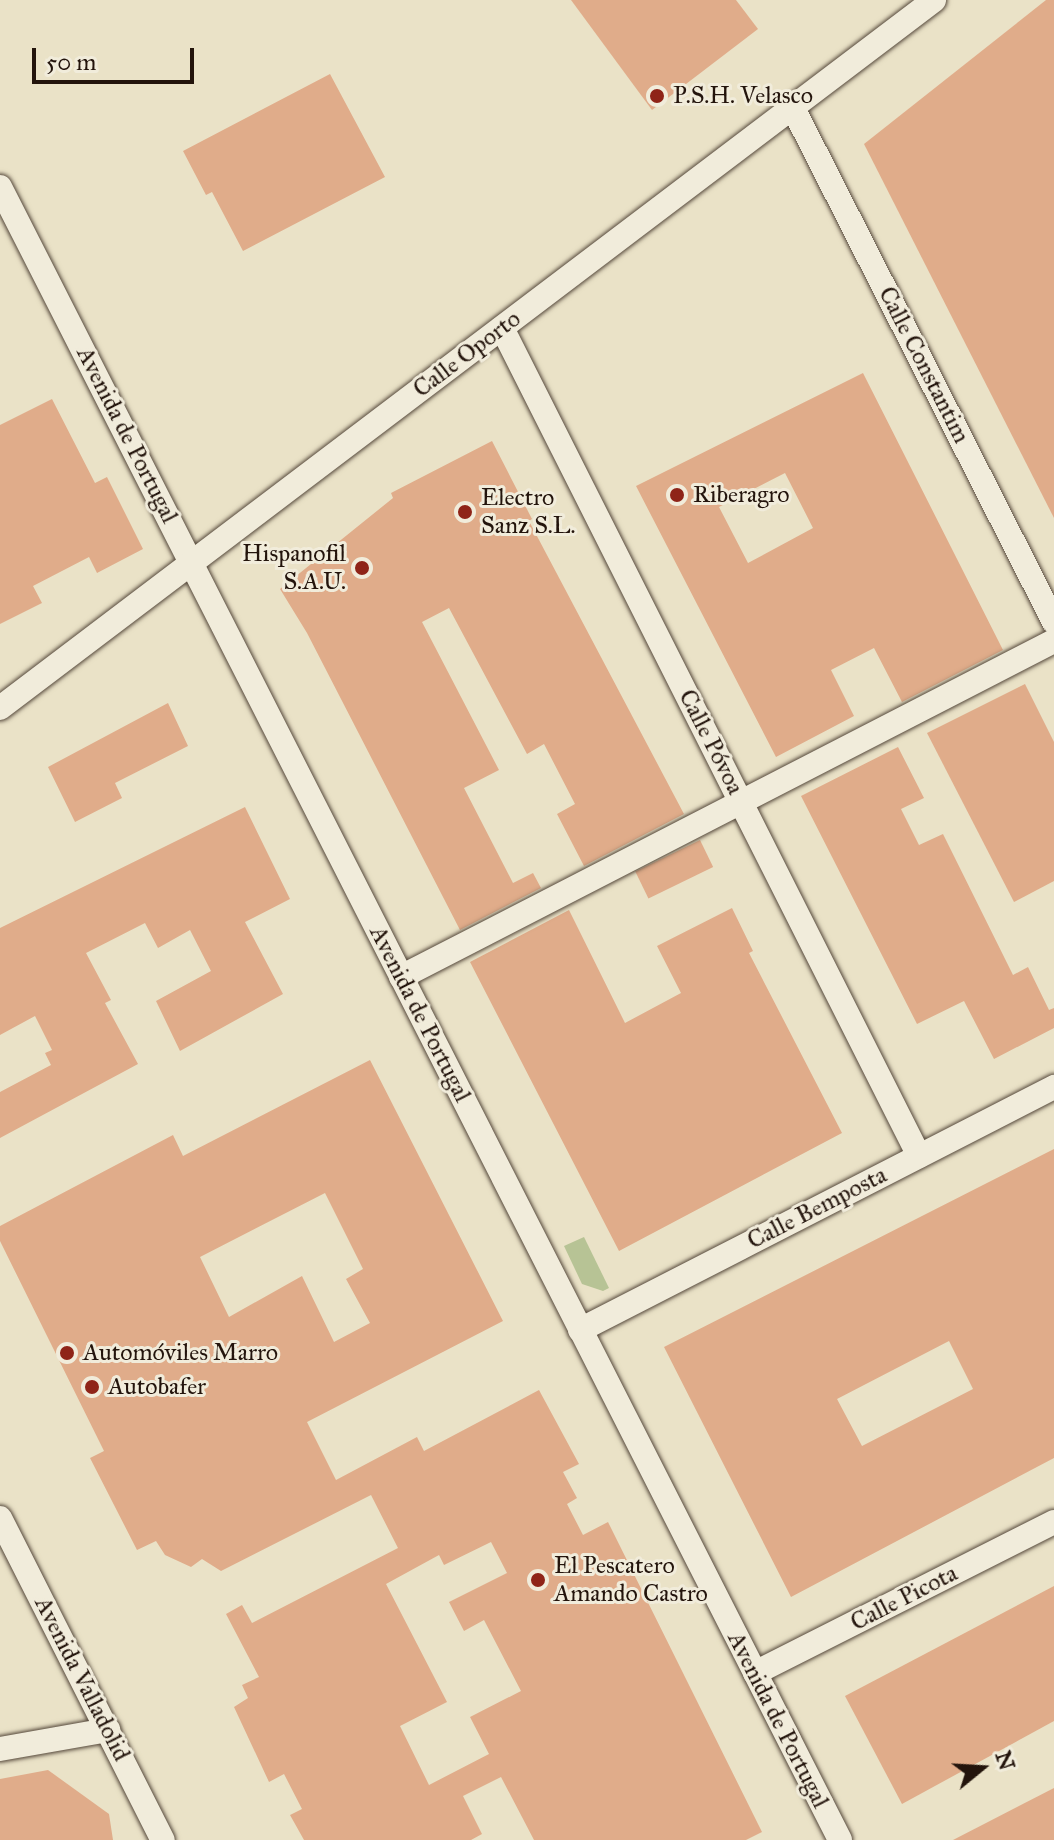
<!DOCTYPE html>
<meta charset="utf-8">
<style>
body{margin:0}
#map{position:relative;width:1054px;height:1840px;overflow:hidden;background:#eae2c7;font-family:"IM FELL Great Primer",serif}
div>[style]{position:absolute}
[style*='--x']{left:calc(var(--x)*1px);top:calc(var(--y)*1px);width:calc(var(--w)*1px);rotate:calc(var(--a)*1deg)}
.green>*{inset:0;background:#b7c395}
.building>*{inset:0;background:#e0ac8a;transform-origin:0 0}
.roads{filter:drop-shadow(0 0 2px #55483b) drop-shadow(0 0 2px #55483b)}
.street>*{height:24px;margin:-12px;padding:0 12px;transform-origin:12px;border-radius:12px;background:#f1ecdb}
.dots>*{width:22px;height:22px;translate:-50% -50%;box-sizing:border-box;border:4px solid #f1ecdb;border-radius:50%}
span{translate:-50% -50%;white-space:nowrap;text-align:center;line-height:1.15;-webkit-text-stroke:6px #f1ecdb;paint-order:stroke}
.poi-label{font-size:24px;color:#23140c}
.left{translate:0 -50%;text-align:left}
.right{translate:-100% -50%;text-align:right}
.street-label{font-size:24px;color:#23140c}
.north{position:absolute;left:942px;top:1728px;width:80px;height:80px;-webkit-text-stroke:6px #f1ecdb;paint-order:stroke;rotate:72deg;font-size:22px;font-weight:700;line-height:32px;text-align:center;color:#23140c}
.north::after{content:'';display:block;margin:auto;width:28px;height:36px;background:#23140c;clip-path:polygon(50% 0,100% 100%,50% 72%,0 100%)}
.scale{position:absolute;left:32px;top:48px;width:162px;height:36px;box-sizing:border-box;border:4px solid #23140c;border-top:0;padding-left:10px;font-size:24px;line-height:28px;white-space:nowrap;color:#23140c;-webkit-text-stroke:6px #f1ecdb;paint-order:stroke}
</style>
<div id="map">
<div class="green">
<div style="clip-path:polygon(584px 1237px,609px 1288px,603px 1291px,582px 1284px,564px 1246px)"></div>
</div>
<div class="building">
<div style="clip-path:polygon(571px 0,736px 0,758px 29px,652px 110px)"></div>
<div style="clip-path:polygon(1046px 0,1054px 0,1054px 518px,864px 144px)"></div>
<div style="clip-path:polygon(330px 74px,385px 177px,243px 251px,212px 192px,206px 195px,183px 151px)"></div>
<div style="clip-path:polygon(evenodd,863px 373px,1003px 650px,902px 702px,874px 648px,831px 670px,854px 716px,776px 757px,636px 486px,863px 373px,785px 473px,813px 528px,748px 563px,719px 507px,785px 473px)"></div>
<div style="clip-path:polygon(52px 399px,95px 483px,107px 477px,143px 549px,97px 573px,89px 557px,33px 586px,42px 603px,0 624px,0 425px)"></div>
<div style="clip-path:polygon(492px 441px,532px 519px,529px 521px,684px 814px,584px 866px,557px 814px,575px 804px,544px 744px,527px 754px,449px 608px,422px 622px,499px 770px,464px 788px,513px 883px,533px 873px,541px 888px,460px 930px,307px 633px,280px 589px,393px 498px,391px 493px)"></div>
<div style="clip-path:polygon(1025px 684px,1054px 742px,1054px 881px,1014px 902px,927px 733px)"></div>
<div style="clip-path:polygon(168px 703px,188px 746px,115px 783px,122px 798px,75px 822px,48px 767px)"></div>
<div style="clip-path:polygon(898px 747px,924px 798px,901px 809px,919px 845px,943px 834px,1013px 975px,1028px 967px,1049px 1010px,1054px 1008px,1054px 1028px,994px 1059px,964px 1001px,917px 1024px,801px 796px)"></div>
<div style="clip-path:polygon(245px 807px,290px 899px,245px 922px,283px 994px,180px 1051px,156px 1001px,211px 971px,190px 930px,158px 948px,145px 923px,86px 953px,111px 1000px,105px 1003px,138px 1064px,0 1138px,0 1092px,51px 1065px,45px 1053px,52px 1050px,35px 1016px,0 1035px,0 928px)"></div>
<div style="left:700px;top:840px;width:30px;height:72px;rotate:64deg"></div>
<div style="clip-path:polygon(732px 908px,753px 951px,749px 953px,842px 1133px,619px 1251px,470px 962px,569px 910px,625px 1023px,681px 993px,657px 946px)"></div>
<div style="clip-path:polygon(evenodd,370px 1060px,503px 1321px,307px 1422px,336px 1480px,417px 1437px,424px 1451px,539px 1390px,579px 1464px,563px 1472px,577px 1498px,567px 1504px,583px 1535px,608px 1522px,762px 1832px,746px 1840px,534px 1840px,501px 1777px,463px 1796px,482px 1834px,471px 1840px,304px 1840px,290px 1815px,302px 1809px,284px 1774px,269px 1782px,234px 1707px,248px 1698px,242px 1685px,259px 1677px,226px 1614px,242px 1605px,252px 1623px,398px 1548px,371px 1495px,221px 1571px,202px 1559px,191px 1567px,165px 1555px,156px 1541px,137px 1550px,90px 1458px,104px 1451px,0 1241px,0 1226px,173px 1135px,183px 1156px,370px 1060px,325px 1193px,363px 1269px,346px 1279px,370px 1323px,334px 1342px,302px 1276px,229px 1317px,200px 1257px,325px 1193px,370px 1060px,491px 1542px,507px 1573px,449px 1602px,464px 1631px,484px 1620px,521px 1691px,470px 1717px,489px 1754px,429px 1785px,400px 1726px,447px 1702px,386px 1584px,439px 1555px,444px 1565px,491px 1542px)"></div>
<div style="clip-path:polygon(evenodd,1054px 1149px,1054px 1458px,791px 1597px,664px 1347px,1054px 1149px,949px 1341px,973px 1389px,862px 1446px,837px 1399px,949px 1341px)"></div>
<div style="clip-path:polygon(1054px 1586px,1054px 1721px,902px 1804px,845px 1696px)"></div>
<div style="clip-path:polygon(48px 1770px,109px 1814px,113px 1840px,0 1840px,0 1779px)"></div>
<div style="clip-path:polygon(1054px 1788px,1054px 1840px,953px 1840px)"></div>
</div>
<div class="roads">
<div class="street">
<div style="--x:793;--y:108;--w:576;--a:63.08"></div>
<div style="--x:0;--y:187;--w:1854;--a:63.06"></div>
<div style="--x:502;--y:328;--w:927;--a:63.27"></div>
<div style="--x:0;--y:708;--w:1172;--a:-37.16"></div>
<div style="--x:401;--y:977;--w:734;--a:-27.23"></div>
<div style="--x:580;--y:1330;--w:533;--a:-27.14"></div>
<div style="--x:0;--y:1518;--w:361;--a:63.2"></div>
<div style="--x:755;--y:1673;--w:335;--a:-26.8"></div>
<div style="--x:0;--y:1749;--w:110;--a:-10"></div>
</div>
</div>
<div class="dots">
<div style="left:657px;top:96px;background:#8f2418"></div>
<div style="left:677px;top:495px;background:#8f2418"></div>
<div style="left:465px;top:512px;background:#8f2418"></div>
<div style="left:362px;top:568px;background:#8f2418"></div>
<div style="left:67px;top:1353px;background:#8f2418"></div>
<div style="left:92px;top:1387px;background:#8f2418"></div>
<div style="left:538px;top:1580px;background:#8f2418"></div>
</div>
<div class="poi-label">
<span class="left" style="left:673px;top:96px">P.S.H. Velasco</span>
<span class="left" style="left:693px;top:495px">Riberagro</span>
<span class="left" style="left:481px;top:512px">Electro<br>Sanz S.L.</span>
<span class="right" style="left:346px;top:568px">Hispanofil<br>S.A.U.</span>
<span class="left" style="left:83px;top:1353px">Automóviles Marro</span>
<span class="left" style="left:108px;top:1387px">Autobafer</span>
<span class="left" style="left:554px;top:1580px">El Pescatero<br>Amando Castro</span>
</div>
<div class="street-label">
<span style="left:467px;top:354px;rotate:-37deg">Calle Oporto</span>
<span style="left:924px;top:365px;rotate:63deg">Calle Constantim</span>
<span style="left:127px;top:435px;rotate:63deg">Avenida de Portugal</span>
<span style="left:711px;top:742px;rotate:63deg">Calle Póvoa</span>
<span style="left:420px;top:1014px;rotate:63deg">Avenida de Portugal</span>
<span style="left:817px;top:1208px;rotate:-27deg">Calle Bemposta</span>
<span style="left:904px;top:1598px;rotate:-27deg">Calle Picota</span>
<span style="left:82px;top:1679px;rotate:63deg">Avenida Valladolid</span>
<span style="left:778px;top:1720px;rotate:63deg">Avenida de Portugal</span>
</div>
<div class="north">N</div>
<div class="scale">50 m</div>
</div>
